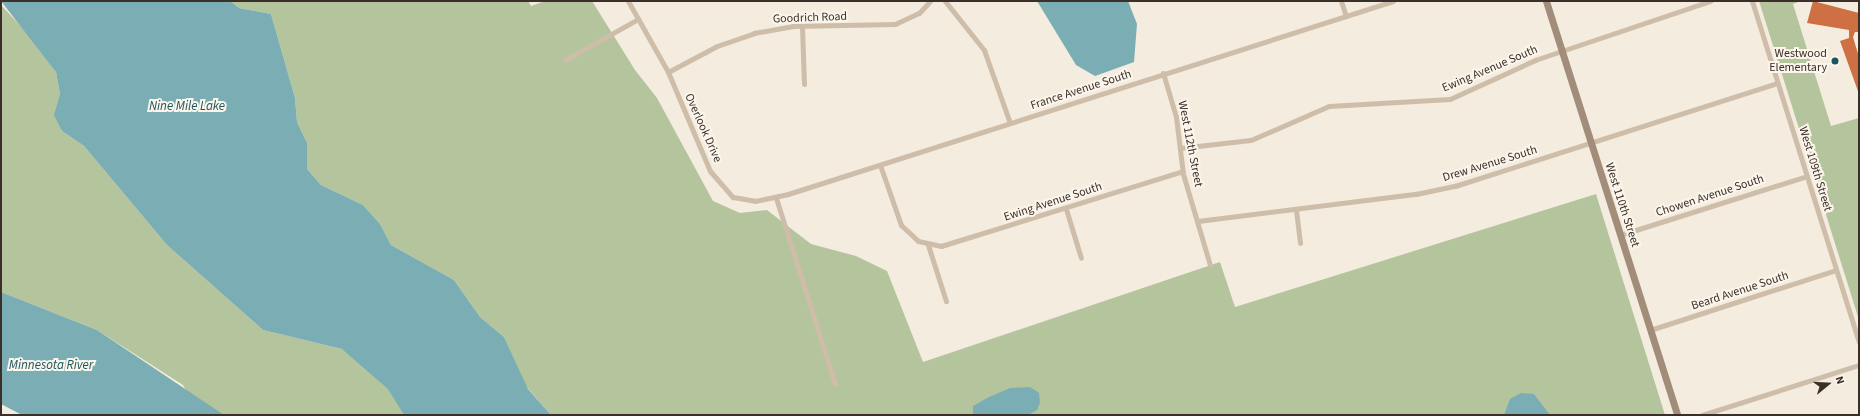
<!DOCTYPE html>
<style>
body{margin:0}
#map{position:relative;width:1860px;height:416px;overflow:hidden;background:#f4ecde;font-family:"Source Sans 3",sans-serif}
div>[style]{position:absolute}
[style*='--x']{left:calc(var(--x)*1px);top:calc(var(--y)*1px);width:calc(var(--w)*1px);rotate:calc(var(--a)*1deg)}
.green>*{inset:0;background:#b4c59d}
.water>*{inset:0;background:#7badb4}
.building>*{inset:0;background:#ce7043}
.street>*{height:5px;margin:-2.5px;padding:0 2.5px;transform-origin:2.5px;border-radius:2.5px;background:#cebda9}
.secondary>*{height:7px;margin:-3.5px;padding:0 3.5px;transform-origin:3.5px;border-radius:3.5px;background:#a28c7a}
.dots>*{width:11px;height:11px;translate:-50% -50%;box-sizing:border-box;border:2px solid #fbf5eb;border-radius:50%}
span{translate:-50% -50%;white-space:nowrap;text-align:center;line-height:1.15;-webkit-text-stroke:4px #fbf5eb;paint-order:stroke}
.street-label{font-size:12px;color:#3a3029}
.poi-label{font-size:12px;color:#3a3029}
.right{translate:-100% -50%;text-align:right}
.water-label{font-size:13px;color:#1b555f;font-style:italic}
.frame{position:absolute;inset:0;border:2px solid #3a3029;pointer-events:none}
.north{position:absolute;left:1808px;top:364px;width:40px;height:40px;-webkit-text-stroke:3px #fbf5eb;paint-order:stroke;rotate:72deg;font-size:11px;font-weight:700;line-height:16px;text-align:center;color:#3a3029}
.north::after{content:'';display:block;margin:auto;width:14px;height:18px;background:#3a3029;clip-path:polygon(50% 0,100% 100%,50% 72%,0 100%)}
</style>
<div id="map">
<div class="green">
<div style="clip-path:polygon(230px 1px,528px 1px,531px 6px,545px 1px,592px 1px,635px 70px,657px 98px,713px 201px,740px 213px,767px 210px,811px 244px,856px 256px,887px 271px,923px 362px,1220px 262px,1235px 307px,1596px 194px,1665px 415px,551px 415px,525px 385px,504px 337px,480px 317px,454px 280px,391px 245px,380px 224px,363px 205px,321px 185px,307px 169px,307px 143px,297px 122px,295px 98px,271px 14px,239px 8px)"></div>
<div style="clip-path:polygon(1759px 1px,1801px 1px,1793px 4px,1831px 126px,1859px 118px,1859px 320px)"></div>
<div style="clip-path:polygon(1px 5px,31px 37px,56px 72px,60px 94px,55px 113px,62px 131px,84px 146px,167px 245px,263px 330px,342px 349px,523px 415px,199px 415px,183px 385px,97px 330px,1px 292px)"></div>
</div>
<div class="water">
<div style="clip-path:polygon(1px 1px,230px 1px,239px 8px,271px 14px,295px 98px,297px 122px,307px 143px,307px 169px,321px 185px,363px 205px,380px 224px,391px 245px,454px 280px,480px 317px,504px 337px,528px 389px,551px 415px,404px 415px,388px 389px,342px 349px,263px 330px,167px 245px,84px 146px,62px 131px,54px 115px,60px 94px,56px 72px)"></div>
<div style="clip-path:polygon(1037px 1px,1128px 1px,1137px 24px,1134px 62px,1095px 76px,1076px 65px)"></div>
<div style="clip-path:polygon(1px 292px,97px 330px,224px 415px,22px 415px,1px 404px)"></div>
<div style="clip-path:polygon(1030px 387px,1039px 393px,1040px 403px,1037px 410px,1028px 415px,973px 414px,973px 406px,989px 397px,1010px 388px)"></div>
<div style="clip-path:polygon(1521px 393px,1534px 394px,1550px 415px,1504px 415px,1510px 399px)"></div>
</div>
<div class="building">
<div style="clip-path:polygon(1813px 1px,1859px 13px,1859px 32px,1855px 32px,1853px 37px,1859px 57px,1859px 94px,1840px 41px,1849px 38px,1849px 30px,1807px 23px)"></div>
</div>
<div class="street">
<div style="--x:628;--y:1;--w:81;--a:60.6"></div>
<div style="--x:668;--y:72;--w:108;--a:67"></div>
<div style="--x:710;--y:171;--w:35;--a:49"></div>
<div style="--x:733;--y:197;--w:22;--a:10"></div>
<div style="--x:755;--y:201;--w:34;--a:-12"></div>
<div style="--x:788;--y:194;--w:635;--a:-17.69"></div>
<div style="--x:945;--y:1;--w:63;--a:51.5"></div>
<div style="--x:984;--y:50;--w:77;--a:70.4"></div>
<div style="--x:1341;--y:1;--w:16;--a:72"></div>
<div style="--x:1752;--y:1;--w:357;--a:72.6"></div>
<div style="--x:802;--y:27;--w:57;--a:88"></div>
<div style="--x:565;--y:60;--w:84;--a:-29.3"></div>
<div style="--x:668;--y:72;--w:55;--a:-28"></div>
<div style="--x:717;--y:46;--w:39;--a:-19"></div>
<div style="--x:754;--y:33;--w:40;--a:-10"></div>
<div style="--x:793;--y:26;--w:102;--a:-1.1"></div>
<div style="--x:895;--y:24;--w:26;--a:-25"></div>
<div style="--x:919;--y:13;--w:16;--a:-47"></div>
<div style="--x:1163;--y:73;--w:46;--a:73.5"></div>
<div style="--x:1176;--y:117;--w:57;--a:83"></div>
<div style="--x:1183;--y:174;--w:95;--a:73.5"></div>
<div style="--x:1180;--y:148;--w:71;--a:-6.4"></div>
<div style="--x:1251;--y:140;--w:85;--a:-23.6"></div>
<div style="--x:1329;--y:106;--w:121;--a:-3.3"></div>
<div style="--x:1450;--y:99;--w:94;--a:-24.6"></div>
<div style="--x:1535;--y:60;--w:185;--a:-18.6"></div>
<div style="--x:880;--y:165;--w:64;--a:70.7"></div>
<div style="--x:901;--y:225;--w:23;--a:43"></div>
<div style="--x:918;--y:241;--w:24;--a:12"></div>
<div style="--x:941;--y:246;--w:253;--a:-17.2"></div>
<div style="--x:776;--y:198;--w:195;--a:72.4"></div>
<div style="--x:1066;--y:209;--w:51;--a:73"></div>
<div style="--x:1296;--y:210;--w:33;--a:83"></div>
<div style="--x:1198;--y:221;--w:220;--a:-7.1"></div>
<div style="--x:1416;--y:194;--w:40;--a:-12"></div>
<div style="--x:1455;--y:186;--w:338;--a:-17.7"></div>
<div style="--x:1620;--y:235;--w:196;--a:-17.5"></div>
<div style="--x:928;--y:245;--w:59;--a:72.2"></div>
<div style="--x:1650;--y:330;--w:195;--a:-17.9"></div>
<div style="--x:1702;--y:415;--w:165;--a:-17.7"></div>
</div>
<div class="secondary">
<div style="--x:1546;--y:1;--w:434;--a:72.4"></div>
</div>
<div class="dots">
<div style="left:1835px;top:61px;background:#1b555f"></div>
</div>
<div class="street-label">
<span style="left:810px;top:18px;rotate:-2deg">Goodrich Road</span>
<span style="left:1490px;top:69px;rotate:-23deg">Ewing Avenue South</span>
<span style="left:1081px;top:90px;rotate:-18deg">France Avenue South</span>
<span style="left:703px;top:128px;rotate:66deg">Overlook Drive</span>
<span style="left:1190px;top:144px;rotate:79deg">West 112th Street</span>
<span style="left:1490px;top:164px;rotate:-17deg">Drew Avenue South</span>
<span style="left:1815px;top:169px;rotate:73deg">West 109th Street</span>
<span style="left:1710px;top:196px;rotate:-18deg">Chowen Avenue South</span>
<span style="left:1053px;top:202px;rotate:-18deg">Ewing Avenue South</span>
<span style="left:1622px;top:205px;rotate:72deg">West 110th Street</span>
<span style="left:1740px;top:291px;rotate:-18deg">Beard Avenue South</span>
</div>
<div class="poi-label">
<span class="right" style="left:1827px;top:61px">Westwood<br>Elementary</span>
</div>
<div class="water-label">
<span style="left:187px;top:106px">Nine Mile Lake</span>
<span style="left:51px;top:365px">Minnesota River</span>
</div>
<div class="frame"></div>
<div class="north">N</div>
</div>
